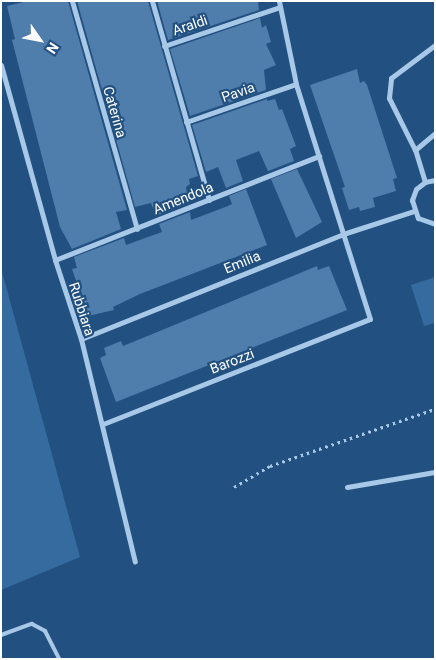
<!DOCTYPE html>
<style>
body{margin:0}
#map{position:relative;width:436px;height:660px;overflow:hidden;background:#225181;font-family:Roboto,sans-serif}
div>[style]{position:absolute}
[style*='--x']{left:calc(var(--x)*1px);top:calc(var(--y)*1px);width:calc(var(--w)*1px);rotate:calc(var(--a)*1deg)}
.green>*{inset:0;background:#366b9f}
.building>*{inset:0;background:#4f7dac}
.path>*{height:3px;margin-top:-1.5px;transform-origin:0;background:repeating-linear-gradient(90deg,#a8c8e7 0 2.5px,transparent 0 6.5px)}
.lane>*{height:4px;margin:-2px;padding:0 2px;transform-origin:2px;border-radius:2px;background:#a8c8e7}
.street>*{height:5px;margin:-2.5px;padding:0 2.5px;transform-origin:2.5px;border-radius:2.5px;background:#a8c8e7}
span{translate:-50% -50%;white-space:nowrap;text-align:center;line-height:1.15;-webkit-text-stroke:4.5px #225181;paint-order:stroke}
.street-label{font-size:14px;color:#fff}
.frame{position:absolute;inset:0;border:2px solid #fff;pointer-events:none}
.north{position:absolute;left:15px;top:15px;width:50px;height:50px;-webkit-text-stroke:4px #225181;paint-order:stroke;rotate:123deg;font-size:14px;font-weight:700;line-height:20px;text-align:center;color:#fff}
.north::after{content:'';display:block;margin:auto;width:18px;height:22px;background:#fff;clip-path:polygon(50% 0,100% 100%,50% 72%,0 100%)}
</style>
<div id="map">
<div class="green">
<div style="clip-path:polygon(1px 268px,80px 557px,1px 590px)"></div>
<div style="clip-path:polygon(435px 277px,435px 323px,424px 326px,411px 285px)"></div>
</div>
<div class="building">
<div style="clip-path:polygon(28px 1px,68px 1px,127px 210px,116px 212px,121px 229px,72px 249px,60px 227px,12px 40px,15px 39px,7px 6px)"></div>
<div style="clip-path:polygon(77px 1px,148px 1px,198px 176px,189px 179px,190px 184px,186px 187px,188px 203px,156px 216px,151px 203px,135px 207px)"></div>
<div style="clip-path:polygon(157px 1px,258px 1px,259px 10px,168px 40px)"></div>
<div style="clip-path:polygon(260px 18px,262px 28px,266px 25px,271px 42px,266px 44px,276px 65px,264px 70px,266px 90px,190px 116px,170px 49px)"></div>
<div style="clip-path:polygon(357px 69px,360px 83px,364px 81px,367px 85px,397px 178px,393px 179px,396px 191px,373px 198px,375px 207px,360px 211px,359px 207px,349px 210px,342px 188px,345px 187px,310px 85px)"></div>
<div style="clip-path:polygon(267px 99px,267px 101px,275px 99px,279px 110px,282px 109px,296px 146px,290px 149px,294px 161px,268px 171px,259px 151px,236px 160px,243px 181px,226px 188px,218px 167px,206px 172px,192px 125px)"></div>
<div style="clip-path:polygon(297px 169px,322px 222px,296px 238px,271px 179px)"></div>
<div style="clip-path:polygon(246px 189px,267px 245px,140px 294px,113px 307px,114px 310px,88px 316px,72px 269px,77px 268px,74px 257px,124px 238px,126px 245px,162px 232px,159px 224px,190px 212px,191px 220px,228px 206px,232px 204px,229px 196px)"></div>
<div style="clip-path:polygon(317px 266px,318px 270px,329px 266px,347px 310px,116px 402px,100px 358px,106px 355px,104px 348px,121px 341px,123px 346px,150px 335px)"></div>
</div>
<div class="path">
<div style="--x:234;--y:487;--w:42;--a:-30.3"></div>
<div style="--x:270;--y:466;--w:175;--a:-19.1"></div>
</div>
<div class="lane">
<div style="--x:1;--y:635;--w:33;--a:-20"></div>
<div style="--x:32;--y:624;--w:15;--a:28"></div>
<div style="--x:45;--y:631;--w:31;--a:63"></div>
</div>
<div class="street">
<div style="--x:72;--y:1;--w:237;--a:74.1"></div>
<div style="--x:152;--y:1;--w:207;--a:74"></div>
<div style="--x:164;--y:46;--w:122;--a:-18.6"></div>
<div style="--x:1;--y:65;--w:202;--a:74.5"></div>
<div style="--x:55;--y:260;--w:83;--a:71.8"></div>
<div style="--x:81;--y:339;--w:229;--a:76.4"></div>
<div style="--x:186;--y:122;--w:116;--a:-19.1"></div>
<div style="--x:415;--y:150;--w:26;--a:-40"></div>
<div style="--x:435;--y:180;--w:10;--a:169"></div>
<div style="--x:425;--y:182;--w:11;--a:142"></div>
<div style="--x:416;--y:189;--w:12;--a:110"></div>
<div style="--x:412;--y:200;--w:19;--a:72"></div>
<div style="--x:418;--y:218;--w:18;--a:19"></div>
<div style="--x:425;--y:182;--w:34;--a:-107"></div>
<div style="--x:415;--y:150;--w:58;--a:-116.6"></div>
<div style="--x:389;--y:98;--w:20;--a:-84"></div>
<div style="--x:391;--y:78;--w:55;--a:-36.9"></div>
<div style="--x:55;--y:260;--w:284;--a:-21.5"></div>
<div style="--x:81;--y:339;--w:282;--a:-21.8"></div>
<div style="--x:343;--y:234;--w:75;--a:-17.9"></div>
<div style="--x:103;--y:424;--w:287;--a:-21.5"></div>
<div style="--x:370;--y:319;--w:246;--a:-107.5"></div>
<div style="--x:296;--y:84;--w:85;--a:-101.6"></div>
<div style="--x:347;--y:487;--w:89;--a:-9.7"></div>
</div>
<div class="street-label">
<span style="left:190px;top:25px;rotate:-19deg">Araldi</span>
<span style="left:238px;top:92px;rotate:-19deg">Pavia</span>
<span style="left:115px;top:112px;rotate:74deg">Caterina</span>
<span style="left:183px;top:198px;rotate:-22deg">Amendola</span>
<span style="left:242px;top:262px;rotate:-22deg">Emilia</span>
<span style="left:82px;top:309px;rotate:72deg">Rubbiara</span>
<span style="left:232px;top:361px;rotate:-21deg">Barozzi</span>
</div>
<div class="frame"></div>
<div class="north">N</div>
</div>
